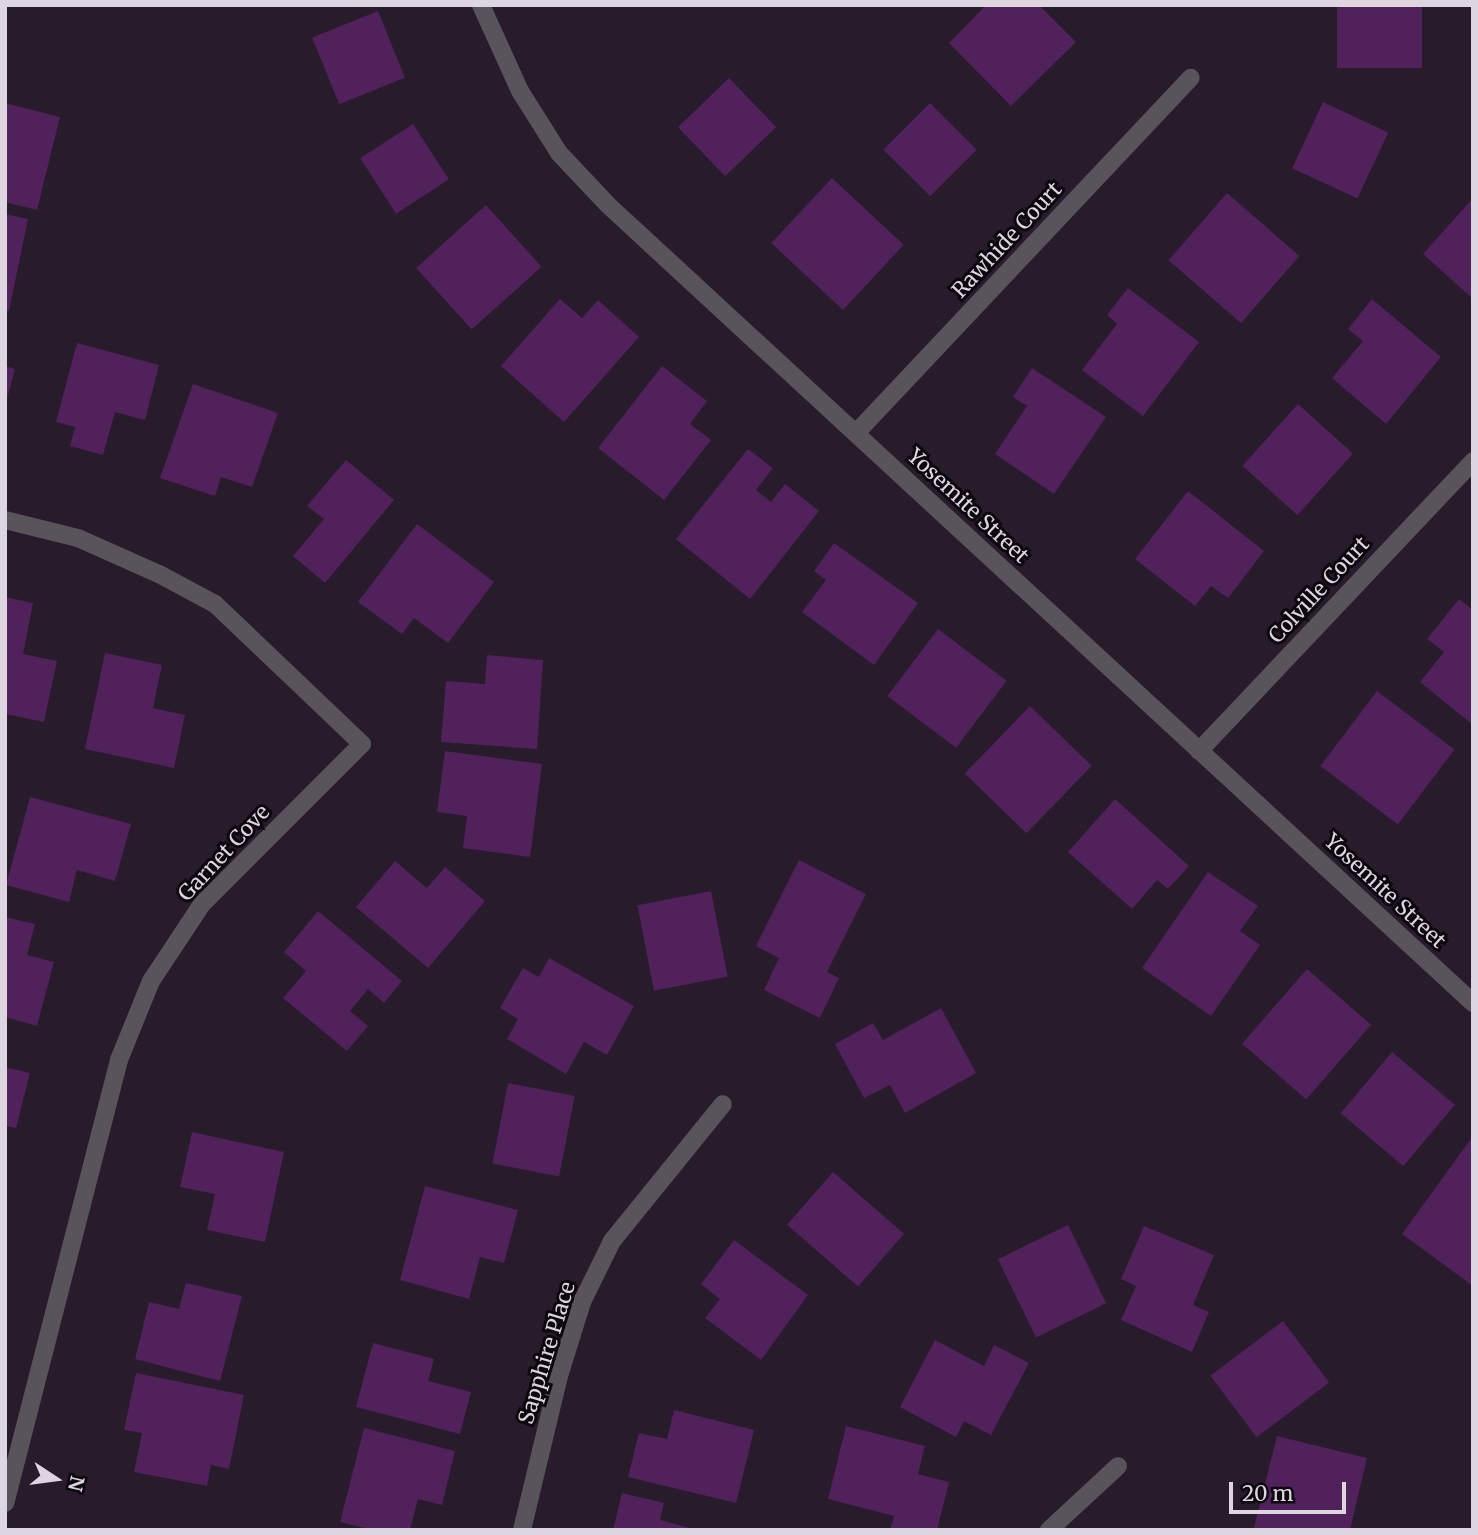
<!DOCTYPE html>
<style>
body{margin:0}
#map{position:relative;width:1478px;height:1535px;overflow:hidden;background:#281b2b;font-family:Merriweather,serif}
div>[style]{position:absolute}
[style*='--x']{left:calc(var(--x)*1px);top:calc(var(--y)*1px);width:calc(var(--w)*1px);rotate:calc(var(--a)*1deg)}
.building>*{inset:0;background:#50215a;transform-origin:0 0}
.minor>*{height:18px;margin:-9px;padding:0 9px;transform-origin:9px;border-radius:9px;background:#59535b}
span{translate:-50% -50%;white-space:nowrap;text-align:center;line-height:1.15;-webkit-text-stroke:6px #0d080f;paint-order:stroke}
.street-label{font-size:21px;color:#ddd5df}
.frame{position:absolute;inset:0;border:7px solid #ddd5df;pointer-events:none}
.north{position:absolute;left:21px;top:1444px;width:70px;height:70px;-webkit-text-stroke:5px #0d080f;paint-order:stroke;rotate:103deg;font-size:19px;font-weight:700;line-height:28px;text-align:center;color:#ddd5df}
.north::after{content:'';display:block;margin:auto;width:24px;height:32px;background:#ddd5df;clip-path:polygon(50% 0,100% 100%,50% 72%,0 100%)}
.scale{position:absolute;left:1229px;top:1482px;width:117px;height:32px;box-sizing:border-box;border:4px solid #ddd5df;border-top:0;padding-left:9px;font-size:21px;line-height:24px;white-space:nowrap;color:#ddd5df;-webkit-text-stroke:5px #0d080f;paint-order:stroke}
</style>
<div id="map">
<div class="building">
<div style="clip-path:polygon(986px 5px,1039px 5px,1076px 42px,1011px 106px,949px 43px)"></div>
<div style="left:1337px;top:5px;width:85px;height:63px"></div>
<div style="left:378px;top:11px;width:72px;height:71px;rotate:68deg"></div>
<div style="left:729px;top:78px;width:68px;height:71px;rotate:46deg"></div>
<div style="left:1323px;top:102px;width:72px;height:73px;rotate:25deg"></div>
<div style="clip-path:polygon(5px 103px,60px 117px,37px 210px,5px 202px)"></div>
<div style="left:930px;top:103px;width:66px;height:66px;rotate:45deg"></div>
<div style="left:413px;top:124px;width:66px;height:63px;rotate:57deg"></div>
<div style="left:832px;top:178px;width:98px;height:89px;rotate:43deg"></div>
<div style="left:1227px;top:193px;width:96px;height:89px;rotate:41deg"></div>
<div style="clip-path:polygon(1473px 198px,1473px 299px,1423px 254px)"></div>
<div style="left:486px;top:205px;width:83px;height:94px;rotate:48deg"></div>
<div style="clip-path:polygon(5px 214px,28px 219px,9px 311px,5px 310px)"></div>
<div style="clip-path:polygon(1128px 288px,1199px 342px,1143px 416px,1082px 370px,1117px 324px,1107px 315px)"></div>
<div style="clip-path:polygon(560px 299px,582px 318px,598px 300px,639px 337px,564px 422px,501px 366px)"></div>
<div style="clip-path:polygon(1372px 299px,1441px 357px,1386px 424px,1332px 378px,1363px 341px,1348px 329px)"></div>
<div style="clip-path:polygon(77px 343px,159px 365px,145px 420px,115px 412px,103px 455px,70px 446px,75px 427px,56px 422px)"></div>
<div style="clip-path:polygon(5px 366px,15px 369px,6px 403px,5px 403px)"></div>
<div style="clip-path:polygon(662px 366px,707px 401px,690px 424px,711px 440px,664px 500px,598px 448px)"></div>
<div style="clip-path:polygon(1032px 368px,1106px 417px,1054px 494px,995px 454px,1027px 406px,1013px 397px)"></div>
<div style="clip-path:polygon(193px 384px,278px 413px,252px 487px,221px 477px,215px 496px,160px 478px)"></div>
<div style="left:1298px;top:404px;width:74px;height:83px;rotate:42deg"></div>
<div style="clip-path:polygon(748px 449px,773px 468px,756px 490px,771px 502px,785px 484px,819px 511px,750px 599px,676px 539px)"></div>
<div style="clip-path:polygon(346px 460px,394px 500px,325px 583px,293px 556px,324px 519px,307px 506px)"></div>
<div style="clip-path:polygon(1188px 491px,1264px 551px,1228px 598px,1211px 586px,1195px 606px,1135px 559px)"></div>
<div style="clip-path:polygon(417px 524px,494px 582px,448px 643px,414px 618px,402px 634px,358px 602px)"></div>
<div style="clip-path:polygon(834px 543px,918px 603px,874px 665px,802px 612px,826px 580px,814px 571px)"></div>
<div style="clip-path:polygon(5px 597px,33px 603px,23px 654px,57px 661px,44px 722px,5px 714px)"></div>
<div style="clip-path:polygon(1459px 599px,1473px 610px,1473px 725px,1420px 682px,1444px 652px,1427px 639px)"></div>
<div style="left:938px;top:629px;width:86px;height:84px;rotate:37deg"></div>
<div style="clip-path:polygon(105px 653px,162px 665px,153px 708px,185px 715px,174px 768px,85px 749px)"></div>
<div style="clip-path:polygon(487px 655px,543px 660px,537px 749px,441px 742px,446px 681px,485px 684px)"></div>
<div style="left:1377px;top:691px;width:97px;height:94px;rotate:37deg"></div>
<div style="left:1030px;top:706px;width:86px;height:94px;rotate:44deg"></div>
<div style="clip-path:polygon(445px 751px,542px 764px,530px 857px,463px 848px,467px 816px,437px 812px)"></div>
<div style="clip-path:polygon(30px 797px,131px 824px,115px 881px,77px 870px,69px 902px,6px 885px)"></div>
<div style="clip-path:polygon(1115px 799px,1189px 866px,1168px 889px,1157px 880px,1132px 909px,1068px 852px)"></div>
<div style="clip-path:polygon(799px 860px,866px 894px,827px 972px,839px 978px,820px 1018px,764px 990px,779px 958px,756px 946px)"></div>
<div style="clip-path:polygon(395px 861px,427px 888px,445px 867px,485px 901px,428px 968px,356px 907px)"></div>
<div style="clip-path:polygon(1208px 872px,1258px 906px,1240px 931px,1260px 945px,1211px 1016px,1142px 968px)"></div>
<div style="left:711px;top:891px;width:87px;height:75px;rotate:79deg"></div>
<div style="clip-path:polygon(318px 911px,402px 981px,384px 1003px,368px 989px,350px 1011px,368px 1026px,347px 1051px,283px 998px,306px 971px,284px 952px)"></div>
<div style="clip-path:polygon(5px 917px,35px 924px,27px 955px,54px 962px,37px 1026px,5px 1017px)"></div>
<div style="clip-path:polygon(549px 958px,634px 1006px,607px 1055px,584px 1042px,566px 1074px,507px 1039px,518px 1019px,500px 1008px,523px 968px,539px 977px)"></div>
<div style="left:1307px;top:969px;width:85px;height:99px;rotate:41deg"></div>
<div style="clip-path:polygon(941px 1008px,976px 1073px,905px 1113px,890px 1085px,864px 1098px,835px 1044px,873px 1023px,883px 1040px)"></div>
<div style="left:1392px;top:1052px;width:82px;height:80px;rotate:40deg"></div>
<div style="clip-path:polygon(5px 1067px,30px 1073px,16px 1128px,5px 1126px)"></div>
<div style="left:508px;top:1083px;width:68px;height:82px;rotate:11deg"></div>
<div style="clip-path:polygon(192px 1132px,284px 1152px,265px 1242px,207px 1230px,215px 1194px,180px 1187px)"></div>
<div style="clip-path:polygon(1473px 1136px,1473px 1286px,1402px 1234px)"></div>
<div style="left:833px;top:1172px;width:94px;height:70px;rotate:41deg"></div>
<div style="clip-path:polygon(425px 1186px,518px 1210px,504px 1263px,480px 1257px,469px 1299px,400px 1280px)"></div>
<div style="left:1068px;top:1225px;width:87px;height:78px;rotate:64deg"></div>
<div style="clip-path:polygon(1144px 1226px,1214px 1255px,1193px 1305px,1209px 1312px,1192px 1352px,1121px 1320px,1136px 1286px,1121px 1279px)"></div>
<div style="clip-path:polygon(734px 1240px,808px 1295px,761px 1360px,705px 1318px,720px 1299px,701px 1284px)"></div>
<div style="clip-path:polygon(186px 1283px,242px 1296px,220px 1381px,135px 1359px,149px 1302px,179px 1309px)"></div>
<div style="left:1283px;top:1321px;width:77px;height:91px;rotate:53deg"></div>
<div style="clip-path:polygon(935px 1340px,984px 1366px,994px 1345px,1029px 1363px,991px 1435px,964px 1421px,956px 1437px,900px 1407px)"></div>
<div style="clip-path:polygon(373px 1343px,434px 1359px,428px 1381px,471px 1392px,460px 1434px,356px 1407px)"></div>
<div style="clip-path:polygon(136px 1373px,244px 1395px,229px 1469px,211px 1465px,207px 1486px,134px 1472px,142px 1433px,124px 1430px)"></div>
<div style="clip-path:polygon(674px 1410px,754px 1430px,736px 1503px,628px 1477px,639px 1433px,667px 1439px)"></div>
<div style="clip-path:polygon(846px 1426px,925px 1446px,918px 1474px,949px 1482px,937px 1530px,890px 1530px,894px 1516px,828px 1499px)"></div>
<div style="clip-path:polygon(364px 1428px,455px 1451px,442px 1505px,418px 1499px,410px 1530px,373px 1530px,340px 1522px)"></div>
<div style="clip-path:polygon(1277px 1436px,1367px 1458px,1350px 1530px,1254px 1528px)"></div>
<div style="clip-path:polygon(622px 1493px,664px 1503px,660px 1520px,697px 1530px,613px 1530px)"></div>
</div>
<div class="minor">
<div style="--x:481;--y:5;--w:94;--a:65.6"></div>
<div style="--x:520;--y:91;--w:73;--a:57.8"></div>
<div style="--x:559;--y:153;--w:71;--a:46.7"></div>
<div style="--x:608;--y:205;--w:1177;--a:42.69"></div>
<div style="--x:856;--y:433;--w:488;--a:-46.7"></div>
<div style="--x:5;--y:520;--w:75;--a:13.9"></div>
<div style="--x:78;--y:538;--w:89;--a:24"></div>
<div style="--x:159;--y:574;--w:64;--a:28.2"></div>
<div style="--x:215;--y:604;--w:203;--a:43.6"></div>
<div style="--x:362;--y:744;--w:226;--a:135"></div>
<div style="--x:202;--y:904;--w:92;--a:123.5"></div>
<div style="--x:151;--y:981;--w:85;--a:112.1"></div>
<div style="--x:119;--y:1060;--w:457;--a:104.4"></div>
<div style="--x:1199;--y:751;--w:399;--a:-46.6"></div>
<div style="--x:522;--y:1530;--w:158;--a:-76.5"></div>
<div style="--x:559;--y:1376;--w:77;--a:-72.7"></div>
<div style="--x:582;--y:1302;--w:68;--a:-63.8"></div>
<div style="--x:612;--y:1241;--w:176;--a:-51"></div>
<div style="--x:1049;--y:1530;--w:94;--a:-42.8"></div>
</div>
<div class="street-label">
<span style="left:1007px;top:240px;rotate:-47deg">Rawhide Court</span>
<span style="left:968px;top:506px;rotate:43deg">Yosemite Street</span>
<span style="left:1319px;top:590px;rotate:-47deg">Colville Court</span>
<span style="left:224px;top:853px;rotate:-47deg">Garnet Cove</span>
<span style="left:1385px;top:891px;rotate:43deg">Yosemite Street</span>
<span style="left:547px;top:1353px;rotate:-73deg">Sapphire Place</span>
</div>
<div class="frame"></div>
<div class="north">N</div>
<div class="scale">20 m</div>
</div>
